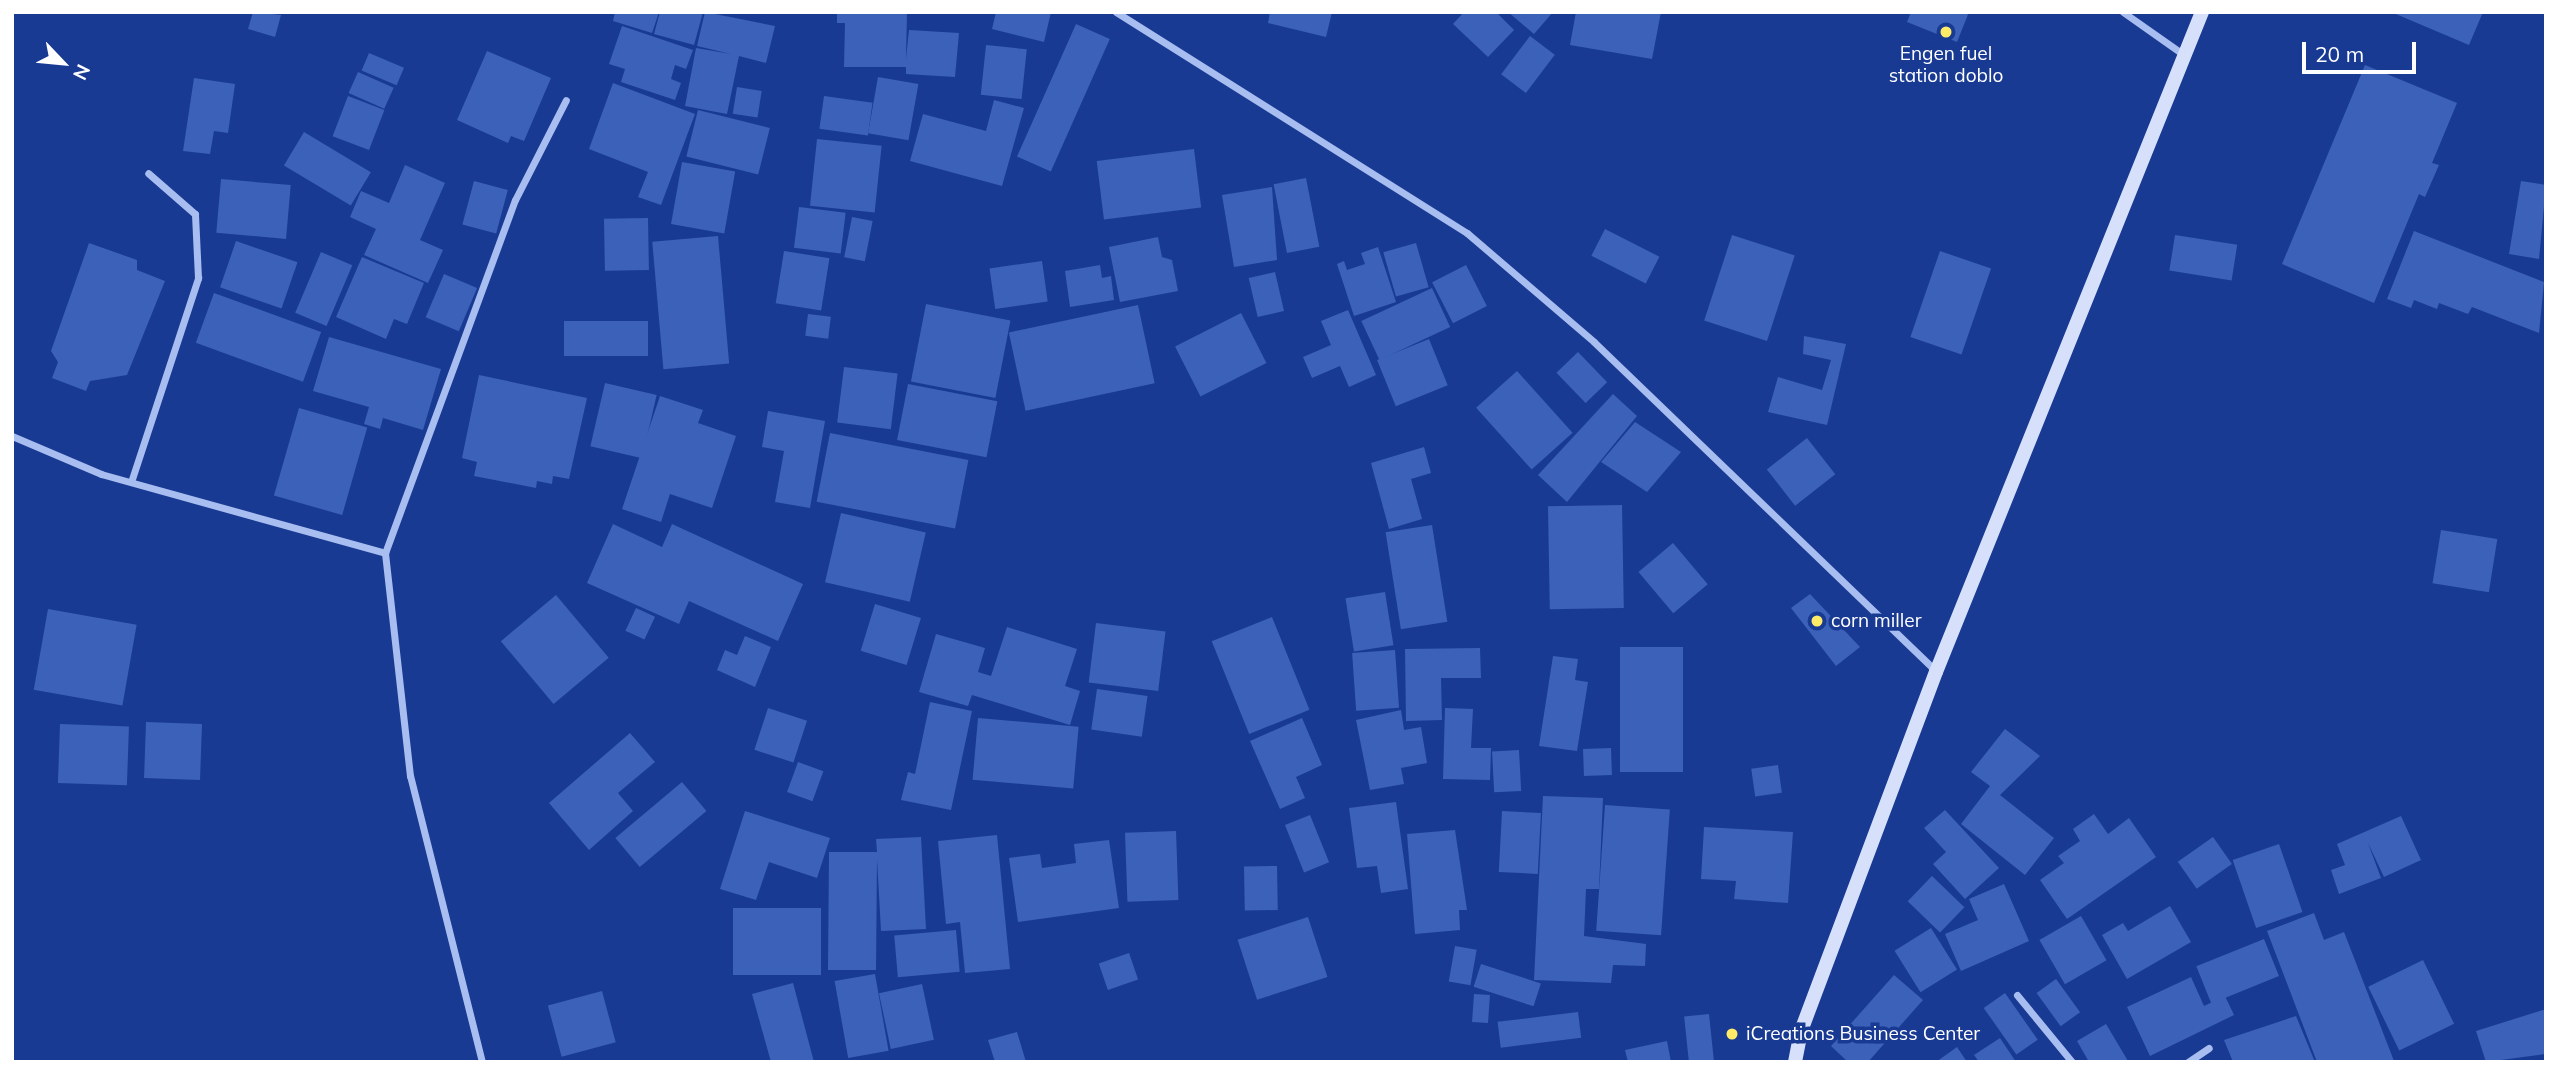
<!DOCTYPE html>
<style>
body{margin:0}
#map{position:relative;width:2558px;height:1074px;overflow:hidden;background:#183a93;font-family:Mulish,sans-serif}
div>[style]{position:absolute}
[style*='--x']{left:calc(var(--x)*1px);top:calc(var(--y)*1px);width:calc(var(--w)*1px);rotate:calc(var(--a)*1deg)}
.building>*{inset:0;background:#3c61b9;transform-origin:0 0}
.street>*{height:7px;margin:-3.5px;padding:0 3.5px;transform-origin:3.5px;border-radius:3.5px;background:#a8bdf0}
.secondary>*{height:14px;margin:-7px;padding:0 7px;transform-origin:7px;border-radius:7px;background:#d6e0fb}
.dots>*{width:19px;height:19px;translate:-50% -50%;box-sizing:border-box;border:4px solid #183a93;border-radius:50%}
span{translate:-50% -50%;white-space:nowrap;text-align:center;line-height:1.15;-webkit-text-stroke:7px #183a93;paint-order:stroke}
.poi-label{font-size:19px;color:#fff}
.left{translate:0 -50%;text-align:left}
.frame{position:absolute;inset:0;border:14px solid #fff;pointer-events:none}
.north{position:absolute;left:28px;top:28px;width:70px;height:70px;-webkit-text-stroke:5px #183a93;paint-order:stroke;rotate:116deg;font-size:19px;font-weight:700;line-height:28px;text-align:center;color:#fff}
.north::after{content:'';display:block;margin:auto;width:24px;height:32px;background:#fff;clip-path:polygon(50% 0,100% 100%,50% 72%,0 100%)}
.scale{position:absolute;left:2302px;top:42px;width:114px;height:32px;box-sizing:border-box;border:4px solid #fff;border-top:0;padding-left:9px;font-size:21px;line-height:24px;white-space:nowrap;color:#fff;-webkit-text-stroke:5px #183a93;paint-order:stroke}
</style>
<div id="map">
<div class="building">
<div style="clip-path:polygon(253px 12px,281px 15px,275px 37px,248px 29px)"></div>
<div style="clip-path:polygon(615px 12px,659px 12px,652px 33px,613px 21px)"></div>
<div style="clip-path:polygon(660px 12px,703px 12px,694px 45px,654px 34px)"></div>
<div style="clip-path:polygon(705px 12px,775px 26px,766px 63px,739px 56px,727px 114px,685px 106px,696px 48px,731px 54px,697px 46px)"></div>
<div style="clip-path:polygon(837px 12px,907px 12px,906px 59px,909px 30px,959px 33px,955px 77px,906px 74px,906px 67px,844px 67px,845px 23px,837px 23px)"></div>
<div style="clip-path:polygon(996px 12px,1051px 12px,1044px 42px,992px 29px)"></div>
<div style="clip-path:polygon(1270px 12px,1332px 12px,1326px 37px,1268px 23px)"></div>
<div style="clip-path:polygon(1464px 12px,1496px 12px,1514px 30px,1488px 57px,1453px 24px)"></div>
<div style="clip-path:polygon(1508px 12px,1553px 12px,1534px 34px)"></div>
<div style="clip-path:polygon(1576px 12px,1661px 12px,1652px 59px,1570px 45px)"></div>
<div style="clip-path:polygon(1911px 12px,1969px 12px,1957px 42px,1907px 22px)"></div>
<div style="clip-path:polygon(2391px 12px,2483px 12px,2469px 45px)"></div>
<div style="left:1076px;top:24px;width:37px;height:145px;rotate:24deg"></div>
<div style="clip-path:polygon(622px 26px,693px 50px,686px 69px,675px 65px,671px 79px,681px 83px,675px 100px,621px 82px,625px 69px,609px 64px)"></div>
<div style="left:1530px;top:36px;width:31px;height:48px;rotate:37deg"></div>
<div style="left:986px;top:45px;width:41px;height:50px;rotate:6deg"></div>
<div style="clip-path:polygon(487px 51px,551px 78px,524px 141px,511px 136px,508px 143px,457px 120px)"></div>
<div style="left:369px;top:53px;width:38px;height:19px;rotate:23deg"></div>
<div style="clip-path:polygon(2365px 65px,2457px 103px,2432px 163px,2439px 165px,2425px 197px,2419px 194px,2374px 303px,2282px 264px)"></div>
<div style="left:358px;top:72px;width:39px;height:23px;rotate:24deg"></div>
<div style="left:878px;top:77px;width:41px;height:57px;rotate:10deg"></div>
<div style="clip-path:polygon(194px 78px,235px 84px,228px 133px,214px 131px,210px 154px,183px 151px)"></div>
<div style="clip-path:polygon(613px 83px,695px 114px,661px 205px,638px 197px,648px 172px,589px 149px)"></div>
<div style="left:737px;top:87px;width:25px;height:27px;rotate:9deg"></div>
<div style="left:348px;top:96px;width:39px;height:43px;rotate:21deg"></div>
<div style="left:824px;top:96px;width:49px;height:33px;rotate:8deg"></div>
<div style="clip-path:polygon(994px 100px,1024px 108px,1002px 186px,910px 161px,923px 114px,986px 131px)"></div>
<div style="left:698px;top:110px;width:74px;height:48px;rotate:14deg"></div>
<div style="left:304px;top:132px;width:78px;height:39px;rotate:31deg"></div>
<div style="left:817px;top:139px;width:65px;height:67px;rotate:6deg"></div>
<div style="left:1194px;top:149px;width:59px;height:98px;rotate:83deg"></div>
<div style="left:682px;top:162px;width:54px;height:63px;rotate:10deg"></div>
<div style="clip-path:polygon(405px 165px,445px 183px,420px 240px,443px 250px,428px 283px,364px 255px,376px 229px,350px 217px,361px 191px,389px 203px)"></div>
<div style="left:1306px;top:178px;width:70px;height:33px;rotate:79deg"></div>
<div style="left:221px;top:179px;width:70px;height:54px;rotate:5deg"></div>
<div style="left:474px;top:181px;width:35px;height:45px;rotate:15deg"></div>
<div style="clip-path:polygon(2521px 181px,2546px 185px,2539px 259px,2509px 254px)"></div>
<div style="clip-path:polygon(1272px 187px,1277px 260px,1234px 267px,1222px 195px)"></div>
<div style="left:799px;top:207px;width:47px;height:41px;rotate:7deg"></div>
<div style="left:852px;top:217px;width:21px;height:41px;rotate:11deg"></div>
<div style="left:648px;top:218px;width:52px;height:44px;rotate:89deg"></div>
<div style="left:1605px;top:229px;width:61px;height:30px;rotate:27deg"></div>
<div style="clip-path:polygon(2414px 231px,2544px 282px,2539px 333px,2472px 307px,2468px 314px,2439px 303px,2437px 309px,2414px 300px,2411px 308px,2387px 299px)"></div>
<div style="left:1732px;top:235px;width:66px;height:90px;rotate:18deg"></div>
<div style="left:2175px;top:235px;width:63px;height:36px;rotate:9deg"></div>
<div style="left:718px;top:236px;width:128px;height:66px;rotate:85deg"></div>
<div style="clip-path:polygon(1158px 237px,1162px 257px,1172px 260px,1178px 291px,1120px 302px,1109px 247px)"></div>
<div style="left:236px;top:241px;width:65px;height:49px;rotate:19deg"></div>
<div style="clip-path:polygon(89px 243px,137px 260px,137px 270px,165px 281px,127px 375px,90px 381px,86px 391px,52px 378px,58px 362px,51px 351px)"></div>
<div style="left:1416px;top:243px;width:46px;height:34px;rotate:74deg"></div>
<div style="clip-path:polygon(1378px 247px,1396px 302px,1354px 316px,1337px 264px,1344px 261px,1347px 270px,1365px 264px,1361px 253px)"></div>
<div style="left:784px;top:251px;width:46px;height:53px;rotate:9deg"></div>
<div style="left:1940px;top:251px;width:54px;height:91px;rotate:19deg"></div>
<div style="left:321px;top:252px;width:34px;height:66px;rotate:23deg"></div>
<div style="clip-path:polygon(362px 257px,424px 283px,407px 324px,394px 319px,386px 339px,336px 317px)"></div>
<div style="left:1042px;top:261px;width:41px;height:53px;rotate:82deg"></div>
<div style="clip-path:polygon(1100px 265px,1102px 278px,1111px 276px,1114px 300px,1070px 307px,1065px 271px)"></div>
<div style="left:1466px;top:265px;width:46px;height:38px;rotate:63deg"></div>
<div style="left:1275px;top:272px;width:40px;height:27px;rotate:77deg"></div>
<div style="left:444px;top:274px;width:36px;height:47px;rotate:23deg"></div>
<div style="left:1432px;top:288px;width:43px;height:78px;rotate:65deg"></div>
<div style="left:214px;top:293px;width:114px;height:53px;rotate:20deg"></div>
<div style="left:926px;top:304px;width:86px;height:79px;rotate:11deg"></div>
<div style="left:1138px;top:305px;width:80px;height:132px;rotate:78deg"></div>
<div style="clip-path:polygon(1348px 310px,1376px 375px,1349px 387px,1340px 366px,1312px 378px,1303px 357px,1331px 345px,1321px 321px)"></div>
<div style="left:1241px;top:313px;width:56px;height:74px;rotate:63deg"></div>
<div style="left:808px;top:314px;width:23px;height:22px;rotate:7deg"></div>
<div style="left:564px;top:321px;width:84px;height:35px"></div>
<div style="clip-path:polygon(1804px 336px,1846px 344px,1827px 425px,1768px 412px,1778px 377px,1822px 390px,1831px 360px,1803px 354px)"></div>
<div style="clip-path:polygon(329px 337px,441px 369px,423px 430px,383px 418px,380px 429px,364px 424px,369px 407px,313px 391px)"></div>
<div style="left:1429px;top:339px;width:50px;height:56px;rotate:68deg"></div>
<div style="left:1578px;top:352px;width:42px;height:30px;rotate:46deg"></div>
<div style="left:844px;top:367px;width:54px;height:56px;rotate:7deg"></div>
<div style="left:1517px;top:371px;width:83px;height:55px;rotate:48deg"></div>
<div style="clip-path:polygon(479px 375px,587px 398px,569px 479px,553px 476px,552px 484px,537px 481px,536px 488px,474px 476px,477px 462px,462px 458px)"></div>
<div style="left:605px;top:383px;width:53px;height:65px;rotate:13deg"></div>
<div style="left:908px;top:384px;width:91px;height:57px;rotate:11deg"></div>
<div style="clip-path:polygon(1613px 394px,1637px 416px,1567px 502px,1538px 475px)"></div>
<div style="clip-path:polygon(660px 396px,703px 410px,698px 423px,736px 436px,712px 508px,670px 494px,661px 522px,622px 509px)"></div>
<div style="left:299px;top:408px;width:71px;height:91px;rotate:16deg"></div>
<div style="clip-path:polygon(768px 411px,825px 421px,810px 508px,775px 502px,784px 451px,762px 447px)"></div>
<div style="clip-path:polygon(1635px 422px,1681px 452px,1647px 492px,1601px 462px)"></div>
<div style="left:830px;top:433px;width:141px;height:70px;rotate:11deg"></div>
<div style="left:1807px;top:438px;width:46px;height:51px;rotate:52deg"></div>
<div style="clip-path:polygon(1424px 447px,1431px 473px,1411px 479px,1422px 519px,1389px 529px,1371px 463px)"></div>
<div style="left:1622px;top:505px;width:103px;height:74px;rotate:89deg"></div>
<div style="left:841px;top:513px;width:87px;height:71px;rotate:13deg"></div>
<div style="clip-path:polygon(613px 524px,662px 547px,672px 524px,803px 584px,778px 641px,689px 601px,679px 624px,587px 583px)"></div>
<div style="left:1432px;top:525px;width:98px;height:47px;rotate:81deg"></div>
<div style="left:2441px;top:530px;width:57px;height:54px;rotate:9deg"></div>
<div style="left:1673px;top:543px;width:54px;height:45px;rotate:50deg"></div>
<div style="left:1385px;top:592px;width:54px;height:40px;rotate:81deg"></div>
<div style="clip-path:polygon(1810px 594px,1860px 647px,1836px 666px,1791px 608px)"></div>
<div style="left:556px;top:595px;width:82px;height:72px;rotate:50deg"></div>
<div style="left:875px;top:604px;width:48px;height:49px;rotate:17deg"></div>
<div style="left:636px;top:608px;width:21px;height:25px;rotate:25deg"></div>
<div style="left:48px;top:609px;width:90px;height:82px;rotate:10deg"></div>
<div style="left:1272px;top:617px;width:100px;height:65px;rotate:68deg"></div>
<div style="left:1096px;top:623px;width:70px;height:60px;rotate:7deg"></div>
<div style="clip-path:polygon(1007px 627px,1077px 649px,1065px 686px,1080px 691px,1070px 725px,972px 695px,968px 706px,919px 692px,936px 634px,985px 648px,978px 672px,991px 676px)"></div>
<div style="clip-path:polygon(745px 636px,771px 647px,755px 687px,717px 670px,725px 650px,737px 655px)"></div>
<div style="left:1683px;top:647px;width:125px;height:63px;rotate:90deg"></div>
<div style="clip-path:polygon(1480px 648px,1481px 678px,1441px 678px,1442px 720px,1406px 721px,1405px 649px)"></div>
<div style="left:1395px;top:650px;width:58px;height:43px;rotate:86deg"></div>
<div style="clip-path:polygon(1553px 656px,1578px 659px,1575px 680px,1588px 682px,1577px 751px,1539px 746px)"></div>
<div style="left:1097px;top:689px;width:51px;height:41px;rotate:8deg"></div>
<div style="clip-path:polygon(930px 702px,972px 711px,951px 810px,901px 800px,908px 772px,915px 774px)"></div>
<div style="left:768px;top:708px;width:41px;height:44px;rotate:18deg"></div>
<div style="clip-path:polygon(1445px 708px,1473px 709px,1471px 748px,1491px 748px,1490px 780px,1443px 779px)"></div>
<div style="clip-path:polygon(1401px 710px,1404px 730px,1421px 727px,1427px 763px,1401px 768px,1404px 784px,1370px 790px,1356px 720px)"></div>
<div style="left:978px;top:718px;width:101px;height:62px;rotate:5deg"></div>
<div style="clip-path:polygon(1302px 718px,1322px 765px,1296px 777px,1305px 798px,1280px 809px,1250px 741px)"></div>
<div style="left:146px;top:722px;width:56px;height:56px;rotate:2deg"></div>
<div style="left:60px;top:724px;width:69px;height:59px;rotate:2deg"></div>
<div style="clip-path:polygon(2005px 729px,2040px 756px,2000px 795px,2054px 838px,2025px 875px,1961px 824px,1990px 786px,1971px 772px)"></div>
<div style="clip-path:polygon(630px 733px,655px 762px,618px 793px,633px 811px,589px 850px,549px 803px)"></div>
<div style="left:1611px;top:748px;width:27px;height:28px;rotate:88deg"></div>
<div style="left:1519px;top:750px;width:41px;height:27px;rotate:87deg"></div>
<div style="left:798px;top:762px;width:27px;height:32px;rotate:20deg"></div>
<div style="left:1778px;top:765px;width:28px;height:27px;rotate:82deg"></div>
<div style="left:682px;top:782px;width:38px;height:87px;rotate:50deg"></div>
<div style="clip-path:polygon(1543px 796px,1603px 798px,1599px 889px,1586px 889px,1584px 936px,1646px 944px,1645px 966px,1613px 965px,1611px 983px,1534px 980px)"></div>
<div style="clip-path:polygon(1396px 802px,1408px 889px,1381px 893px,1377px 866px,1357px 868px,1349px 808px)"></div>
<div style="left:1605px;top:805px;width:65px;height:126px;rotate:4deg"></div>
<div style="clip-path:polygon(1945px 810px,1999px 868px,1965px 899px,1933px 864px,1946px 852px,1924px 828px)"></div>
<div style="clip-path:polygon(745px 811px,830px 838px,817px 878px,769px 862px,756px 900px,720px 889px)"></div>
<div style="left:1502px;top:811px;width:39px;height:61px;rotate:3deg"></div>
<div style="clip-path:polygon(2094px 814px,2108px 834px,2129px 818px,2156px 857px,2067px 919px,2040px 880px,2064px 863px,2058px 856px,2080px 841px,2073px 829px)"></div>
<div style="left:1310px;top:815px;width:51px;height:27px;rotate:68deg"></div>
<div style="clip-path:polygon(2401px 816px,2421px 860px,2384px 877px,2368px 843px,2381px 878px,2339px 894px,2331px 870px,2345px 865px,2337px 844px)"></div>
<div style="clip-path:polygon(1704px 827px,1793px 832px,1788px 903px,1734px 899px,1736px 881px,1701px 879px)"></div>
<div style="clip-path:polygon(1455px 830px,1467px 910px,1459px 910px,1460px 930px,1415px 934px,1407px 834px)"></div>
<div style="left:1176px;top:831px;width:69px;height:51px;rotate:88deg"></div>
<div style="clip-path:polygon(997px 835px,1010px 969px,965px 973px,960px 922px,946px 924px,938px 841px)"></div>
<div style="clip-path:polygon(921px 837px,926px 929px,881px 931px,877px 859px,876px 970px,828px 970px,829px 852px,877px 852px,876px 839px)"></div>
<div style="left:2213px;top:837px;width:33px;height:43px;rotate:55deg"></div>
<div style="clip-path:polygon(1109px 840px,1119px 908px,1018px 922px,1009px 858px,1040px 854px,1042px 868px,1076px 863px,1074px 844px)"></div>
<div style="left:2279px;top:844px;width:72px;height:49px;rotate:71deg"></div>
<div style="left:1277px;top:866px;width:44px;height:33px;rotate:89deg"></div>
<div style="left:1932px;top:876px;width:45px;height:35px;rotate:44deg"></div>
<div style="clip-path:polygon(2004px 884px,2029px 941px,1961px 971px,1945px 934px,1978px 920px,1969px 899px)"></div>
<div style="clip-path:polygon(2170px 906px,2191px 942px,2127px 979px,2102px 935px,2123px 923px,2128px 931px)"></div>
<div style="left:821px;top:908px;width:67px;height:88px;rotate:90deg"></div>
<div style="clip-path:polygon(2314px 913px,2324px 940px,2344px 932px,2394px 1061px,2317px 1062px,2267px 931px)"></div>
<div style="left:2081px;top:916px;width:51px;height:48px;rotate:60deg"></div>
<div style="left:1308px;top:917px;width:63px;height:74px;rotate:72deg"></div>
<div style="left:1931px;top:928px;width:49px;height:43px;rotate:58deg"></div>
<div style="left:956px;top:930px;width:42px;height:62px;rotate:85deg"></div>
<div style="left:2264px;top:939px;width:40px;height:73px;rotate:68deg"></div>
<div style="left:1455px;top:946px;width:22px;height:36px;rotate:10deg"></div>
<div style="left:1129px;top:953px;width:28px;height:32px;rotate:71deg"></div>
<div style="left:2423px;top:960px;width:71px;height:61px;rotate:64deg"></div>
<div style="left:1481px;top:964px;width:63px;height:24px;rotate:18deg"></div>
<div style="left:875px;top:974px;width:78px;height:41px;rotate:80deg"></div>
<div style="clip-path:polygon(1894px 975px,1923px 1000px,1868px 1062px,1848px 1062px,1831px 1046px)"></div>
<div style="clip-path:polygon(2191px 977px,2204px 1006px,2225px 996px,2234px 1015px,2150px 1056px,2127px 1007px)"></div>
<div style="left:2056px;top:979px;width:41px;height:24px;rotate:54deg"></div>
<div style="clip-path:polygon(793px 983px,814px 1062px,771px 1062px,752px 994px)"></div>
<div style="left:922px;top:984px;width:57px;height:44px;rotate:78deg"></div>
<div style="left:602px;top:991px;width:53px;height:56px;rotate:75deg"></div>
<div style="left:2005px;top:993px;width:57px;height:26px;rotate:55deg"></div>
<div style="left:1474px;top:994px;width:16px;height:28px;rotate:4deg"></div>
<div style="clip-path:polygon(2546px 1009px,2546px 1054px,2486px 1062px,2476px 1031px)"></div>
<div style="left:1578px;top:1012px;width:26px;height:81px;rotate:83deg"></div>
<div style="left:1709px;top:1014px;width:48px;height:25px;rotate:84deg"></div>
<div style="clip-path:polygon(2296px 1016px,2315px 1062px,2233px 1062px,2224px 1040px)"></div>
<div style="clip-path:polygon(2106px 1024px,2128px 1061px,2127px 1062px,2089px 1062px,2077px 1041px)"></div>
<div style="clip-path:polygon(1017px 1032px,1026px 1062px,995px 1062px,988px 1040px)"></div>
<div style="clip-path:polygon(2000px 1038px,2016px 1062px,1979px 1062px,1974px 1055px)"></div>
<div style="clip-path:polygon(1667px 1041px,1671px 1062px,1628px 1062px,1625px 1050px)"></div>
<div style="clip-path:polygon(1957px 1047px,1967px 1062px,1936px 1062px)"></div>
</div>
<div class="street">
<div style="--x:1116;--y:12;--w:415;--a:32.2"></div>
<div style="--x:1467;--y:233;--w:167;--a:40.6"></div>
<div style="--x:1594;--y:342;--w:475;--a:43.9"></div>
<div style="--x:2123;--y:12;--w:75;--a:35.2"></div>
<div style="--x:12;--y:436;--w:97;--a:23.1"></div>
<div style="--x:101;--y:474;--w:295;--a:15.5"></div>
<div style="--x:132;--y:479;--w:212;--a:-71.8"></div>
<div style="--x:198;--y:278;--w:64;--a:-92.7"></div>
<div style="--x:195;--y:214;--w:62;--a:-138.9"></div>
<div style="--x:2017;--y:995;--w:87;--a:50.6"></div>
<div style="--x:482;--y:1062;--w:295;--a:-104.1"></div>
<div style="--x:410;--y:776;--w:224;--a:-96.4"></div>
<div style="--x:385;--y:553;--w:376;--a:-69.8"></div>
<div style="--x:515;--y:200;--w:112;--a:-63"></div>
<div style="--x:2188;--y:1062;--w:25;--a:-34"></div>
</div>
<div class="secondary">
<div style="--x:1795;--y:1062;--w:32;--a:-79"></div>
<div style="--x:1801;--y:1031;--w:384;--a:-69.4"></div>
<div style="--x:1936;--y:672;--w:712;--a:-68.05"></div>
</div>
<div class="dots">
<div style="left:1946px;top:32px;background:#ffeb67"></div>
<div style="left:1817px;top:621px;background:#ffeb67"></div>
<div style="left:1732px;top:1034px;background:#ffeb67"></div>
</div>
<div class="poi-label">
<span style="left:1946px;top:65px">Engen fuel<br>station doblo</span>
<span class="left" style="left:1831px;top:621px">corn miller</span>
<span class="left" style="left:1746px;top:1034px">iCreations Business Center</span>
</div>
<div class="frame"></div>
<div class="north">N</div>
<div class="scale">20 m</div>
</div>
